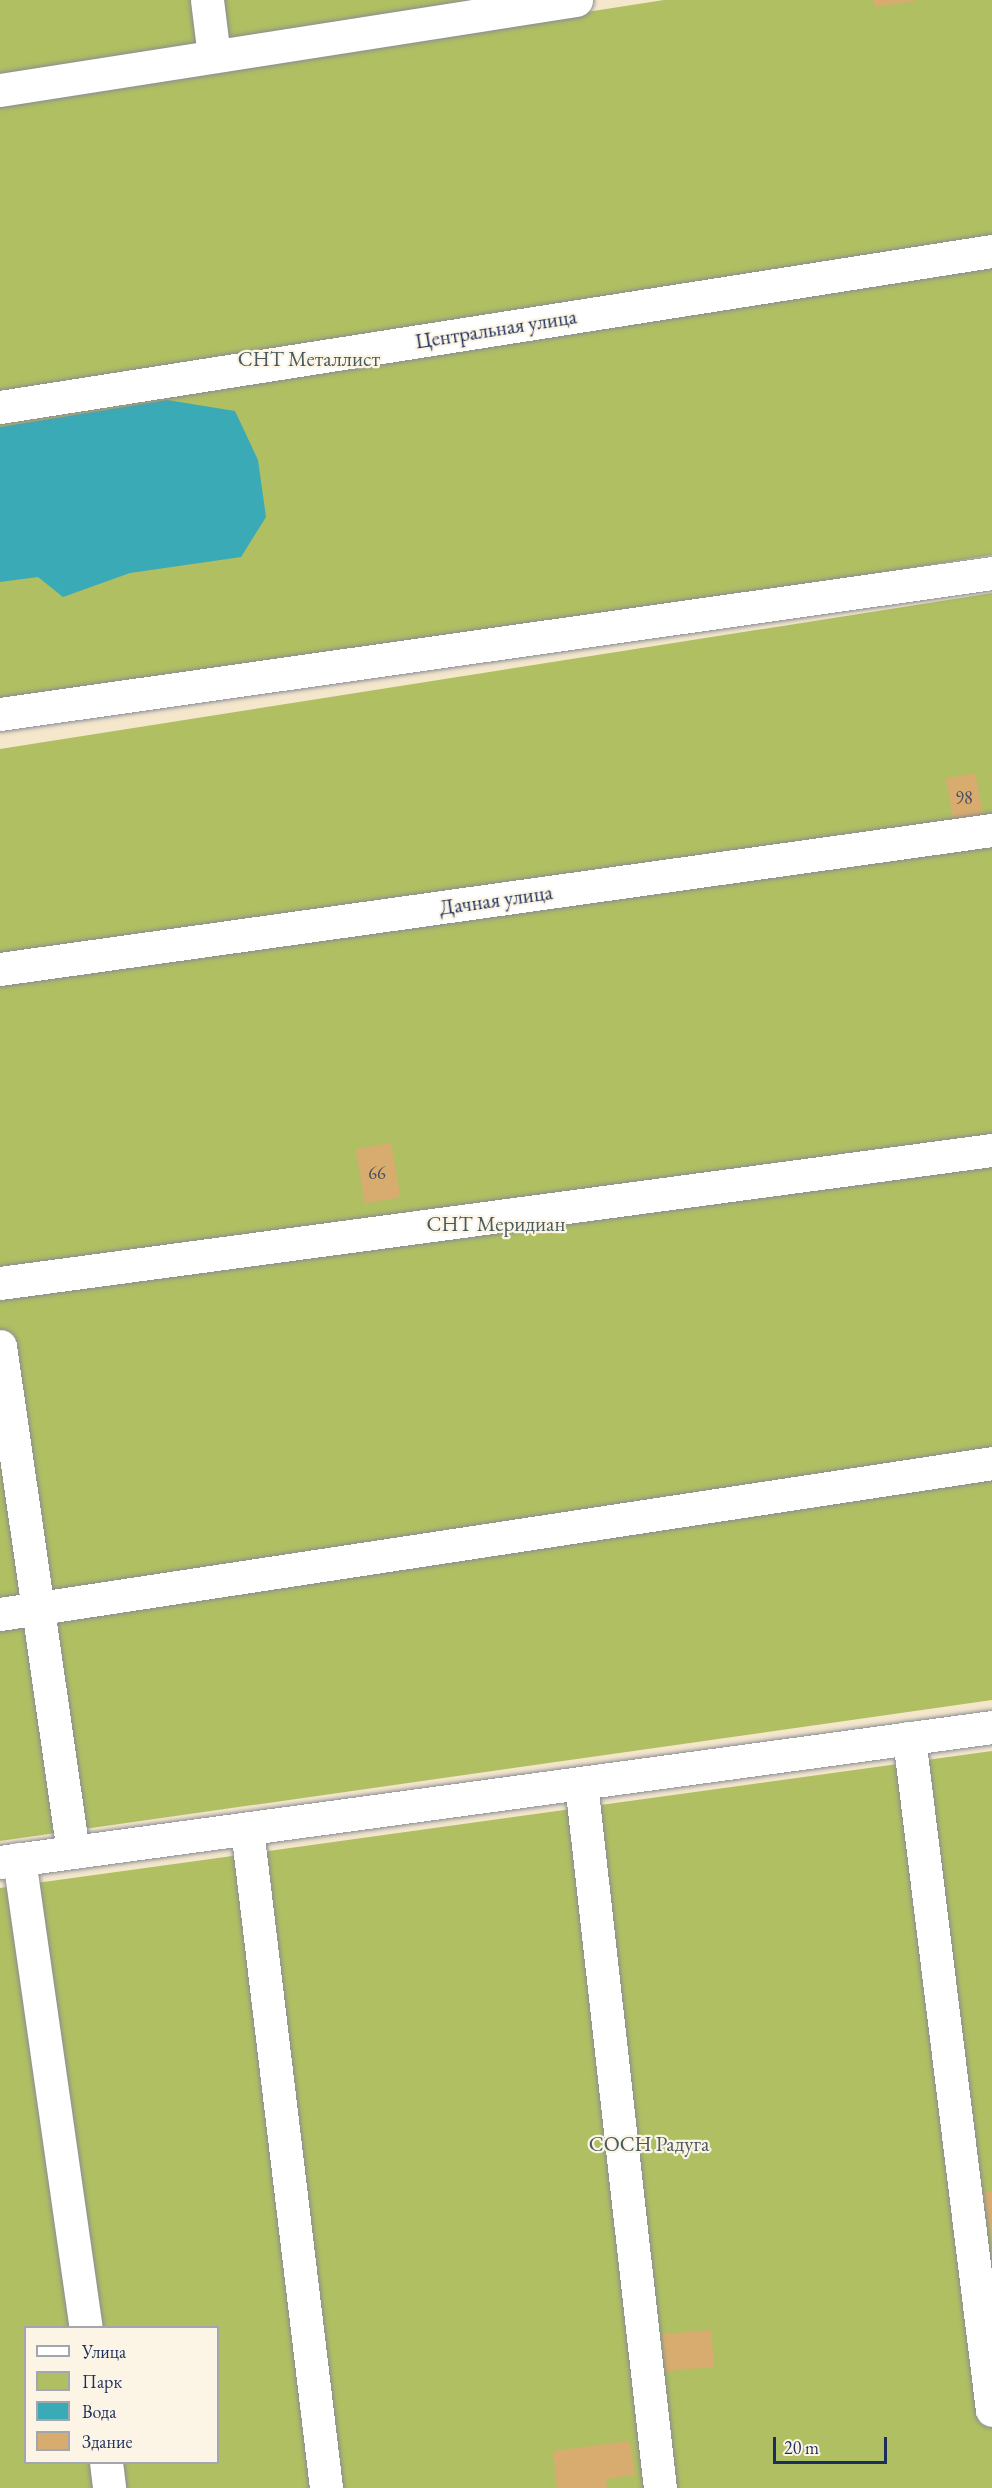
<!DOCTYPE html>
<meta charset="utf-8">
<style>
body{margin:0}
#map{position:relative;width:992px;height:2488px;overflow:hidden;background:#f4e7cc;font-family:"EB Garamond",serif}
div>[style]{position:absolute}
[style*='--x']{left:calc(var(--x)*1px);top:calc(var(--y)*1px);width:calc(var(--w)*1px);rotate:calc(var(--a)*1deg)}
.green>*{inset:0;background:#afbf62}
.water>*{inset:0;background:#3aaab6}
.building>*{inset:0;background:#d8ac6e;transform-origin:0 0}
.roads{filter:drop-shadow(0 0 2px #888b95) drop-shadow(0 0 2px #888b95)}
.minor>*{height:33px;margin:-16.5px;padding:0 16.5px;transform-origin:16.5px;border-radius:16.5px;background:#fff}
span{translate:-50% -50%;white-space:nowrap;text-align:center;line-height:1.15;-webkit-text-stroke:4.5px #fcf5e5;paint-order:stroke}
.number-label{font-size:18px;color:#4a4e62}
.number-label span{-webkit-text-stroke-width:0}
.street-label{font-size:21px;color:#1b2f5e}
.park-label{font-size:21px;color:#475a5f}
.legend{position:absolute;left:24px;top:2326px;width:195px;height:138px;box-sizing:border-box;background:#fcf5e5;border:2px solid #a2a6af;margin:0;padding:8px 10px;list-style:none;font-size:18px;color:#1b2f5e}
.legend li{display:flex;align-items:center;gap:12px;height:30px}
.legend b{width:30px;border:2px solid #a2a6af}
.scale{position:absolute;left:773px;top:2437px;width:114px;height:27px;box-sizing:border-box;border:3px solid #1b2f5e;border-top:0;padding-left:8px;font-size:18px;line-height:21px;white-space:nowrap;color:#1b2f5e;-webkit-text-stroke:4px #fcf5e5;paint-order:stroke}
</style>
<div id="map">
<div class="green">
<div style="clip-path:polygon(0 0,517px 0,0 80px)"></div>
<div style="clip-path:polygon(664px 0,992px 0,992px 555px,0 712px,0 103px)"></div>
<div style="clip-path:polygon(992px 593px,992px 1700px,0 1841px,0 749px)"></div>
<div style="clip-path:polygon(evenodd,992px 1751px,992px 2488px,0 2488px,0 1888px,992px 1751px,26px 2328px,218px 2328px,218px 2462px,26px 2462px,26px 2328px)"></div>
</div>
<div class="water">
<div style="clip-path:polygon(167px 400px,235px 411px,258px 460px,266px 517px,241px 557px,130px 573px,63px 597px,38px 577px,0 582px,0 427px)"></div>
</div>
<div class="building">
<div style="clip-path:polygon(874px 0,915px 0,915px 1px,875px 7px)"></div>
<div style="left:975px;top:773px;width:46px;height:30px;rotate:79deg"></div>
<div style="left:391px;top:1143px;width:55px;height:36px;rotate:80deg"></div>
<div style="clip-path:polygon(992px 2191px,992px 2235px,991px 2235px,983px 2193px)"></div>
<div style="left:711px;top:2330px;width:37px;height:49px;rotate:85deg"></div>
<div style="clip-path:polygon(630px 2441px,635px 2475px,606px 2479px,607px 2488px,557px 2488px,553px 2451px)"></div>
</div>
<div class="roads">
<div class="minor">
<div style="--x:207;--y:0;--w:56;--a:82.9"></div>
<div style="--x:0;--y:90;--w:583;--a:-8.88"></div>
<div style="--x:0;--y:407;--w:1004;--a:-8.94"></div>
<div style="--x:0;--y:714;--w:1002;--a:-8.09"></div>
<div style="--x:0;--y:969;--w:1002;--a:-7.98"></div>
<div style="--x:0;--y:1283;--w:1001;--a:-7.64"></div>
<div style="--x:0;--y:1346;--w:511;--a:81.79"></div>
<div style="--x:0;--y:1614;--w:1003;--a:-8.65"></div>
<div style="--x:909;--y:1738;--w:677;--a:82.96"></div>
<div style="--x:581;--y:1783;--w:709;--a:83.61"></div>
<div style="--x:247;--y:1829;--w:664;--a:83.16"></div>
<div style="--x:19;--y:1859;--w:474;--a:81.9"></div>
<div style="--x:0;--y:1862;--w:1001;--a:-7.75"></div>
<div style="--x:106;--y:2462;--w:26;--a:83"></div>
</div>
</div>
<div class="number-label">
<span style="left:964px;top:798px">98</span>
<span style="left:377px;top:1173px">66</span>
</div>
<div class="street-label">
<span style="left:496px;top:329px;rotate:-9deg">Центральная улица</span>
<span style="left:496px;top:900px;rotate:-8deg">Дачная улица</span>
</div>
<div class="park-label">
<span style="left:309px;top:359px">СНТ Металлист</span>
<span style="left:496px;top:1224px">СНТ Меридиан</span>
<span style="left:649px;top:2144px">СОСН Радуга</span>
</div>
<ul class="legend">
<li><b style="height:8px;background:#fff"></b>Улица</li>
<li><b style="height:16px;background:#afbf62"></b>Парк</li>
<li><b style="height:16px;background:#3aaab6"></b>Вода</li>
<li><b style="height:16px;background:#d8ac6e"></b>Здание</li>
</ul>
<div class="scale">20 m</div>
</div>
